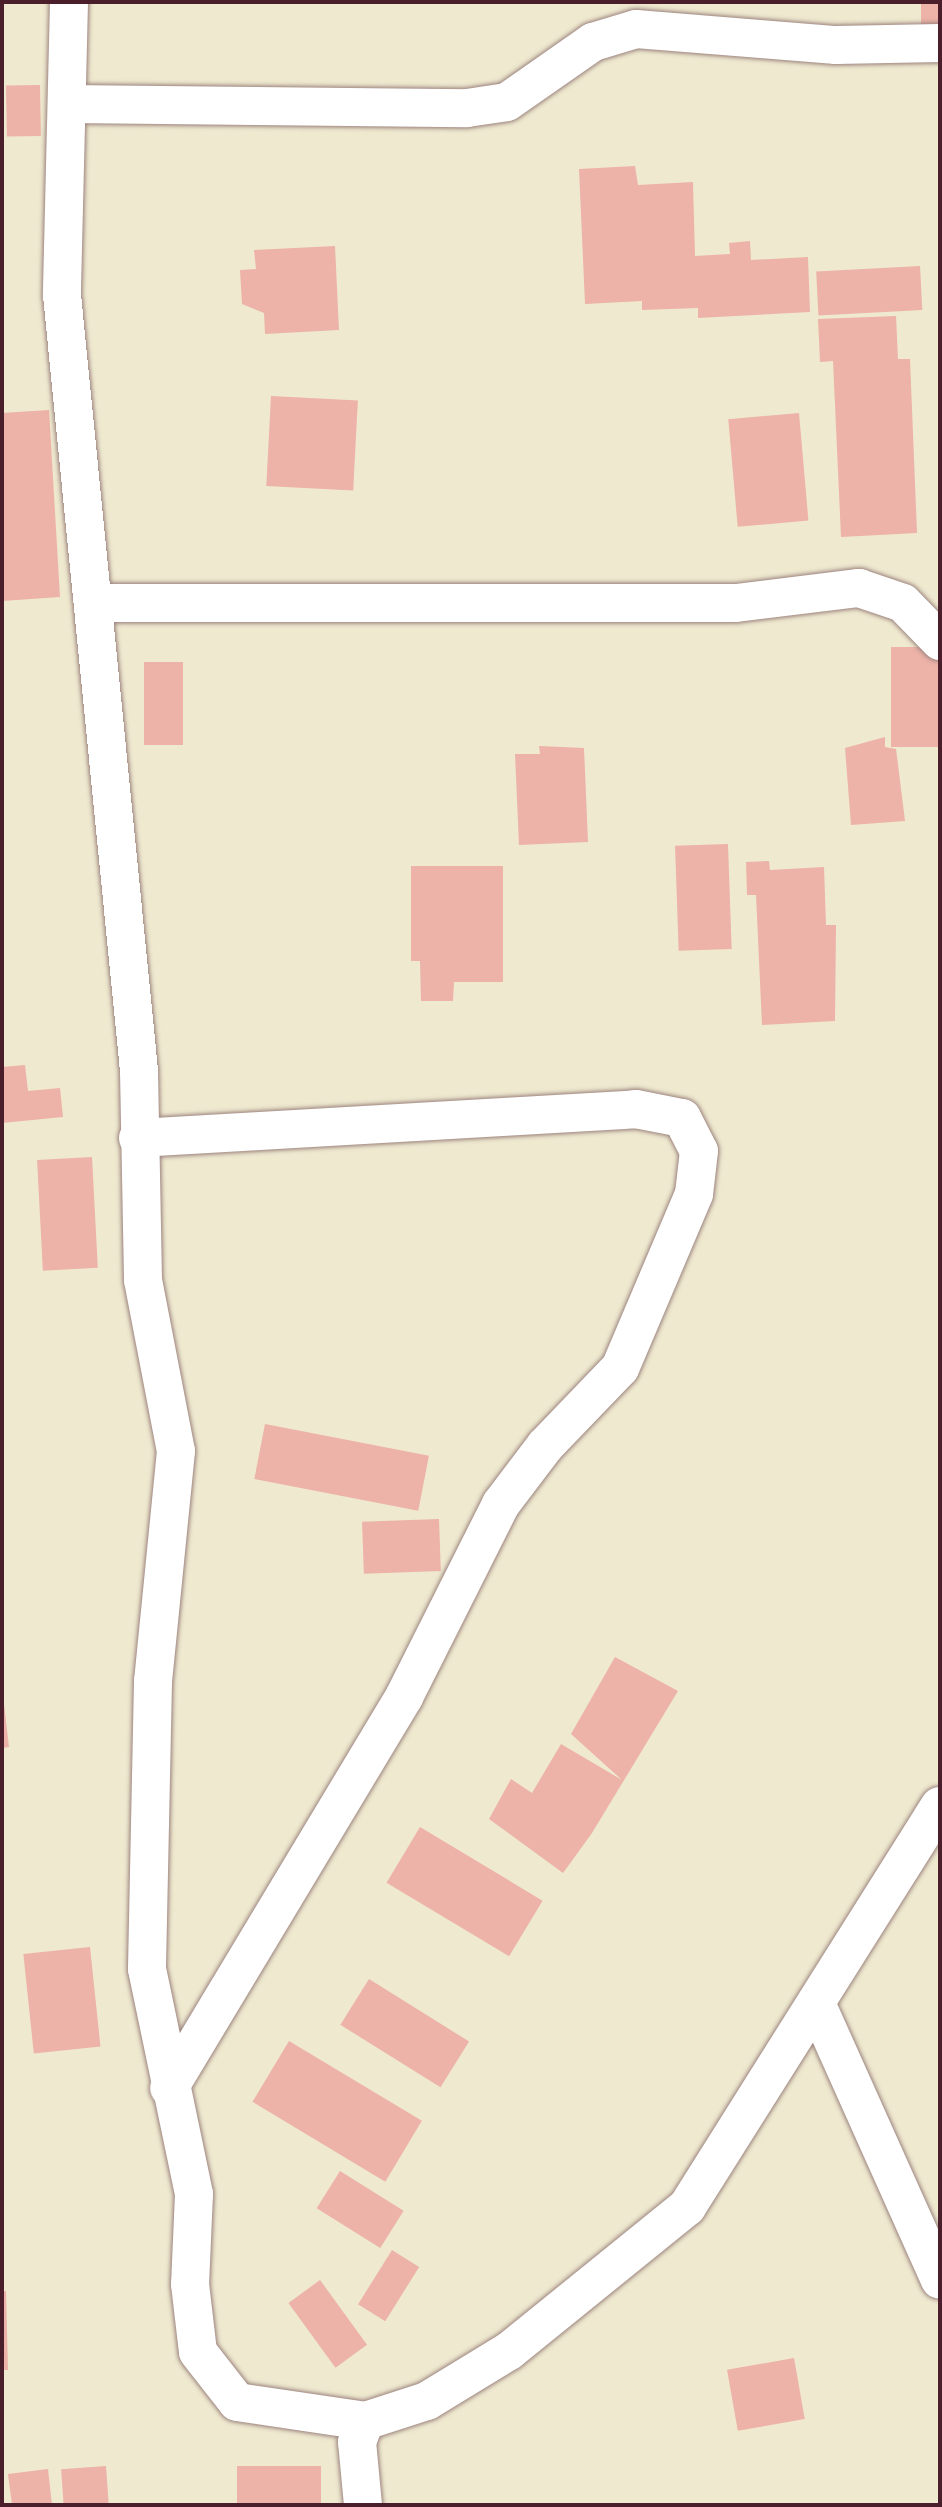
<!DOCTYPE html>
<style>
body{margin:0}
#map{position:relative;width:942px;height:2507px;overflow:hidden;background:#efe9d0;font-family:"Indie Flower",sans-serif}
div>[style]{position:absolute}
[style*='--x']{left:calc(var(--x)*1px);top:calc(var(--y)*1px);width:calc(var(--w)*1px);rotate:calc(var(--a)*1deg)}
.building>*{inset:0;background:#edb2a8;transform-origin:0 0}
.roads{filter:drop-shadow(0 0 2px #9c847e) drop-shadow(0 0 2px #9c847e)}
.street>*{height:38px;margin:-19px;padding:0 19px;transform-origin:19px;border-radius:19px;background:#fff}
span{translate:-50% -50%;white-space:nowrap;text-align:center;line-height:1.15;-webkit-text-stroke:5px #f7f3e8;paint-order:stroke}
.frame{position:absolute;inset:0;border:4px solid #4a1f2b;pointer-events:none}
</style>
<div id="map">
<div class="building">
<div style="left:921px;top:2px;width:19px;height:31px"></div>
<div style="left:40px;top:85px;width:51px;height:34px;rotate:89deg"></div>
<div style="clip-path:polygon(635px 166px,638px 185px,693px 182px,695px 256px,730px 254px,729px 243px,750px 241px,751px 260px,808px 257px,810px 312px,698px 318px,698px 308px,642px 310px,642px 301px,585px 304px,579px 169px)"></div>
<div style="clip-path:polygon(335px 246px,339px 330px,265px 334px,264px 313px,242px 304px,240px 270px,256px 269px,254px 250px)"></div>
<div style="left:920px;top:266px;width:44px;height:104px;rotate:87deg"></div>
<div style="clip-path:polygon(896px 316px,898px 359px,910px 359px,917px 533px,841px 537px,833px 361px,820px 362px,818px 319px)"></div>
<div style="left:271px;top:396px;width:87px;height:90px;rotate:3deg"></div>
<div style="clip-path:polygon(49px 410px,60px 597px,2px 601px,2px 413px)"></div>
<div style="left:799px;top:413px;width:108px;height:71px;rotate:85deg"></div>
<div style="left:940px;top:647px;width:100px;height:49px;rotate:90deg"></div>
<div style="left:144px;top:662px;width:39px;height:83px"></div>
<div style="clip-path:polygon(885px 737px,885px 747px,896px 749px,905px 821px,851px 825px,845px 748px)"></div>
<div style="clip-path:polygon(539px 746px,584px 748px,588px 842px,519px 845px,515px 754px,540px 754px)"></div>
<div style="left:728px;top:844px;width:105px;height:53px;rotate:88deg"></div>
<div style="clip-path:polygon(769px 861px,770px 870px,824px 867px,826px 925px,836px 925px,835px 1021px,762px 1025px,756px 895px,747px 895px,746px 862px)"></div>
<div style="clip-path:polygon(411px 866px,503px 866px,503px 982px,454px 982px,453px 1001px,421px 1001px,420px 961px,411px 961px)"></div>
<div style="clip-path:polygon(25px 1065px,28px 1091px,60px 1088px,63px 1117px,2px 1123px,2px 1067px)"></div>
<div style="left:92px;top:1157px;width:111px;height:55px;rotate:87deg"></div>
<div style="left:265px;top:1424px;width:167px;height:56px;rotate:11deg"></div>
<div style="left:439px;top:1519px;width:52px;height:77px;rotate:88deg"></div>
<div style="clip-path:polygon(615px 1657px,678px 1691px,592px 1833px,563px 1873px,489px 1819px,511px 1779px,532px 1793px,561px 1744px,622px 1780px,571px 1734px)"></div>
<div style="clip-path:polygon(2px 1687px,9px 1747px,2px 1748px)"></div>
<div style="left:420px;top:1827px;width:143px;height:65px;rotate:31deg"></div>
<div style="left:90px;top:1947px;width:100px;height:67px;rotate:84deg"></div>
<div style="left:369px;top:1979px;width:118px;height:54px;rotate:32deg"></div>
<div style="left:289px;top:2041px;width:155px;height:71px;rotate:31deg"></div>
<div style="left:340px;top:2171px;width:75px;height:44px;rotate:32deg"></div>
<div style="left:392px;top:2250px;width:32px;height:64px;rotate:32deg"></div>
<div style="left:320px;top:2280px;width:80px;height:39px;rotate:54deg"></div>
<div style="clip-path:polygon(2px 2291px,6px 2291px,8px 2370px,2px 2370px)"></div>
<div style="left:794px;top:2358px;width:62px;height:68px;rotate:80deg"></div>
<div style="left:106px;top:2466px;width:39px;height:45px;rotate:86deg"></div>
<div style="left:237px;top:2466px;width:84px;height:39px"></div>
<div style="clip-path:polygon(48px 2469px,52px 2505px,12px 2505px,8px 2474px)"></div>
</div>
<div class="roads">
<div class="street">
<div style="--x:69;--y:2;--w:293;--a:91.4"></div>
<div style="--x:62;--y:295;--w:780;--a:84.33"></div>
<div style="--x:139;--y:1071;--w:209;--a:88.9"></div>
<div style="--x:143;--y:1280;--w:174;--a:79.1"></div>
<div style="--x:176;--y:1451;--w:231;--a:95.7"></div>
<div style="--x:153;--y:1681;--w:288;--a:91.2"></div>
<div style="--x:147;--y:1969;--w:230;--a:78.2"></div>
<div style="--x:194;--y:2194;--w:90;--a:92.5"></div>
<div style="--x:190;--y:2284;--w:68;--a:83.3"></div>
<div style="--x:198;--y:2352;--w:63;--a:52"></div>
<div style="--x:237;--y:2402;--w:129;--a:8.4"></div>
<div style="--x:365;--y:2421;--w:65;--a:-17.9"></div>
<div style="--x:427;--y:2401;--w:96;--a:-31.4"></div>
<div style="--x:509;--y:2351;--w:229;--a:-39"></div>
<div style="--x:687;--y:2207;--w:474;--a:-57.8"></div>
<div style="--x:67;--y:104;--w:400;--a:0.6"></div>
<div style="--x:467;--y:108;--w:40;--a:-8.5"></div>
<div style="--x:507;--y:102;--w:105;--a:-34.9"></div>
<div style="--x:593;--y:42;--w:45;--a:-16.8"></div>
<div style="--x:636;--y:29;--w:201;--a:4.6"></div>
<div style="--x:836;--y:45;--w:104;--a:-1.1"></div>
<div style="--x:97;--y:603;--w:639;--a:0"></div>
<div style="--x:736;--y:603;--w:124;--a:-7"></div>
<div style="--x:859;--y:588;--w:46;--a:18.8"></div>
<div style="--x:903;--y:603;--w:53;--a:45.8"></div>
<div style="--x:138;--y:1138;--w:499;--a:-3.3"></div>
<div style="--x:636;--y:1109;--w:47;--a:11.1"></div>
<div style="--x:682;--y:1118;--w:37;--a:63"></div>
<div style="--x:699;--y:1151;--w:43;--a:96.6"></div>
<div style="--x:694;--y:1194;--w:189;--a:113"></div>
<div style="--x:620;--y:1368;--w:108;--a:133.9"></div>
<div style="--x:545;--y:1446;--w:73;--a:127.2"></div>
<div style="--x:501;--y:1504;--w:216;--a:116.7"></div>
<div style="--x:404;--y:1697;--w:456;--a:121"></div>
<div style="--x:816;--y:2003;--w:303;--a:65.9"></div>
<div style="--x:363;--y:2505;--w:63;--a:-95.4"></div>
<div style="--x:357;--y:2442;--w:22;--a:-69"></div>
</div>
</div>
<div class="frame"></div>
</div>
